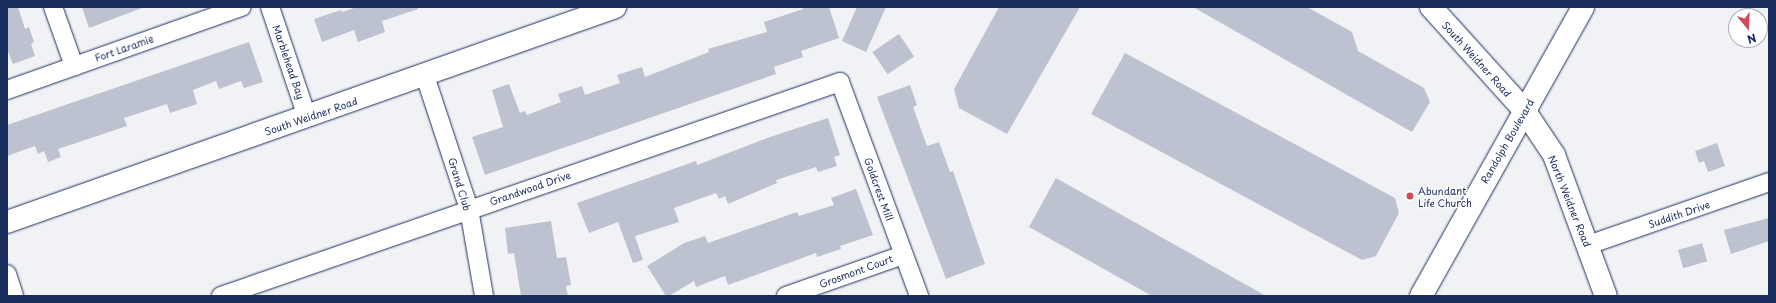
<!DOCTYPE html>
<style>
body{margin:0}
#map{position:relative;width:1776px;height:303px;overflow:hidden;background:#f1f2f5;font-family:"Playpen Sans",sans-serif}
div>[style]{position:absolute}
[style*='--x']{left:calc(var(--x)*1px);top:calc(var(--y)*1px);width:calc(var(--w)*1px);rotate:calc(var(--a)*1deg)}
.building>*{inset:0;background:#bcc2d0;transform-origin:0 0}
.roads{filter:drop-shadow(0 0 1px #1b2f5e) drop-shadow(0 0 1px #1b2f5e)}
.minor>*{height:18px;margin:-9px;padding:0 9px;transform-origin:9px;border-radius:9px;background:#fff}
.major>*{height:22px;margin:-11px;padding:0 11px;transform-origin:11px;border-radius:11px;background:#fff}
.dots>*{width:11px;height:11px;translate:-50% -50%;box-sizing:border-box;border:2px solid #fff;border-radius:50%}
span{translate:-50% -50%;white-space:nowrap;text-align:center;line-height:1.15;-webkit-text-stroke:3px #fff;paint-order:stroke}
.street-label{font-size:10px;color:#1b2f5e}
.poi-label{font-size:10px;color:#1b2f5e}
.left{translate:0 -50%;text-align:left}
.frame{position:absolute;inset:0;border:8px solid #1b2f5e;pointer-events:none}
.north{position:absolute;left:1728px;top:8px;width:40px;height:40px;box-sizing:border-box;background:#fff;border:1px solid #a4acbf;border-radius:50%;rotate:161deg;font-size:11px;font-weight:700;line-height:16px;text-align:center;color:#1b2f5e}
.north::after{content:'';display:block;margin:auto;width:14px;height:18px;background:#d1495b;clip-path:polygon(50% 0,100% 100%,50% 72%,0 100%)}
</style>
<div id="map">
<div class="building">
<div style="clip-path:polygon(7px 7px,18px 7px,25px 29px,29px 27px,34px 42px,31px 44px,35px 56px,13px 64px,7px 49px)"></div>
<div style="clip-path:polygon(82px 7px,142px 7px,142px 8px,89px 28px)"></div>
<div style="clip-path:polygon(357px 7px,418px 7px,418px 9px,382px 21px,385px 32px,358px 42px,354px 30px,322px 42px,314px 19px,341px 10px,342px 12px)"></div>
<div style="clip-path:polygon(802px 7px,829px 7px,839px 38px,801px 51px,803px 57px,774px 67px,776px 74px,485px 175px,472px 137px,503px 127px,492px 90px,509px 84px,520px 113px,525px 111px,527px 115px,561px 102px,558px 94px,582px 86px,585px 95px,620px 83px,617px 75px,642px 67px,645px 77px,709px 52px,708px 49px,767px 32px,764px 22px,803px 9px)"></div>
<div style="clip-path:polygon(857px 7px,886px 7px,866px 52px,842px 41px)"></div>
<div style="clip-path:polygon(999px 7px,1080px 7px,1007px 134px,959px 108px,954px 89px)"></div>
<div style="clip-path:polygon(1193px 7px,1307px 7px,1352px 32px,1358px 51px,1424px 88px,1430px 102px,1412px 132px)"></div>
<div style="left:899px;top:34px;width:27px;height:32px;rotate:56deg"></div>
<div style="clip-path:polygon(249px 42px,263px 82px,244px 88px,241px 81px,219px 89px,216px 81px,193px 90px,197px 104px,170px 113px,167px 104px,124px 118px,127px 126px,58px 149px,61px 157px,48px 162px,44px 151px,38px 154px,35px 146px,7px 156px,7px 125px)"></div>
<div style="clip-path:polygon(1125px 53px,1395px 198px,1399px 213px,1376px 256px,1362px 260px,1091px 114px)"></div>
<div style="clip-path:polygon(910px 85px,917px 105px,913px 107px,927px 146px,939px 142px,950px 172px,953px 171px,985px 264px,946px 279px,877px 97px)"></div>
<div style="clip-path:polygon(828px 118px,840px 155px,834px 157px,837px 166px,818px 172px,816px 167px,776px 180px,777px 183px,728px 204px,725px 196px,719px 199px,716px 193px,674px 208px,679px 222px,635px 236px,643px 260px,633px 263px,618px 222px,589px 233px,577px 203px,696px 161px,697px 165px,770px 137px)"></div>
<div style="clip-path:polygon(1717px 143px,1725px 166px,1708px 172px,1704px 161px,1699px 163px,1695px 151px)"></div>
<div style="clip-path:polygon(1056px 178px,1266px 296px,1152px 296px,1029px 227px)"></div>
<div style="clip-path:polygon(856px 189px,873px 235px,840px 246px,841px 249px,817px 257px,816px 253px,728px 285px,725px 276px,696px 287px,694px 281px,669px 296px,666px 296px,647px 266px,684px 243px,705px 236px,708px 243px,797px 212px,799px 216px,834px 205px,831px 198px)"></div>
<div style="clip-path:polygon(1769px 218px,1769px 241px,1731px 254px,1724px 230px)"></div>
<div style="clip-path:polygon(551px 221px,557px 258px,566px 257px,571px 285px,566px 286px,568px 296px,521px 296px,514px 253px,508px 254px,505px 228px)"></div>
<div style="left:1702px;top:243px;width:19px;height:25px;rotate:74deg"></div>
</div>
<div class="roads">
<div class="minor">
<div style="--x:53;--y:7;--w:63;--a:70.4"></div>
<div style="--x:270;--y:7;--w:116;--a:71.4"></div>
<div style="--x:425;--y:76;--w:140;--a:71.7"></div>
<div style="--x:469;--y:209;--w:88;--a:80.2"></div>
<div style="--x:7;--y:90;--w:249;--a:-19.5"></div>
<div style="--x:1588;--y:245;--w:192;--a:-19.2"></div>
<div style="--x:7;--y:274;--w:23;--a:72"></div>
<div style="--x:221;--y:296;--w:655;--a:-19.07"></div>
<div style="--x:840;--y:82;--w:228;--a:69.7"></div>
<div style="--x:786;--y:296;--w:124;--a:-19.3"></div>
</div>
<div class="major">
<div style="--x:1431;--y:7;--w:139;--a:47.9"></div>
<div style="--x:1524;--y:110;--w:54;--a:56.3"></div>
<div style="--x:1554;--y:155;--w:150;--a:69.8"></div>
<div style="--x:7;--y:222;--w:645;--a:-19.47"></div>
<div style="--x:1421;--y:296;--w:331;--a:-60.7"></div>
</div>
</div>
<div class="dots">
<div style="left:1410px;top:196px;background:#d1495b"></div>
</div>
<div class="street-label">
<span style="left:124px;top:48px;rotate:-19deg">Fort Laramie</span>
<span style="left:1477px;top:59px;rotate:48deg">South Weidner Road</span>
<span style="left:289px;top:62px;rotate:71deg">Marblehead Bay</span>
<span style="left:311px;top:116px;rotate:-19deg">South Weidner Road</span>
<span style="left:1507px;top:141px;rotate:-60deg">Randolph Boulevard</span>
<span style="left:460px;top:184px;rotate:73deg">Grand Club</span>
<span style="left:530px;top:188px;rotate:-19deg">Grandwood Drive</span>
<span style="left:879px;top:189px;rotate:70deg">Goldcrest Mill</span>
<span style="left:1570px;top:201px;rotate:68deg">North Weidner Road</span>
<span style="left:1679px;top:214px;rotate:-19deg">Suddith Drive</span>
<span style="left:856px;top:271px;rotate:-20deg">Grosmont Court</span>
</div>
<div class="poi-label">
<span class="left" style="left:1418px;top:196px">Abundant<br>Life Church</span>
</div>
<div class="frame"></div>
<div class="north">N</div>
</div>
